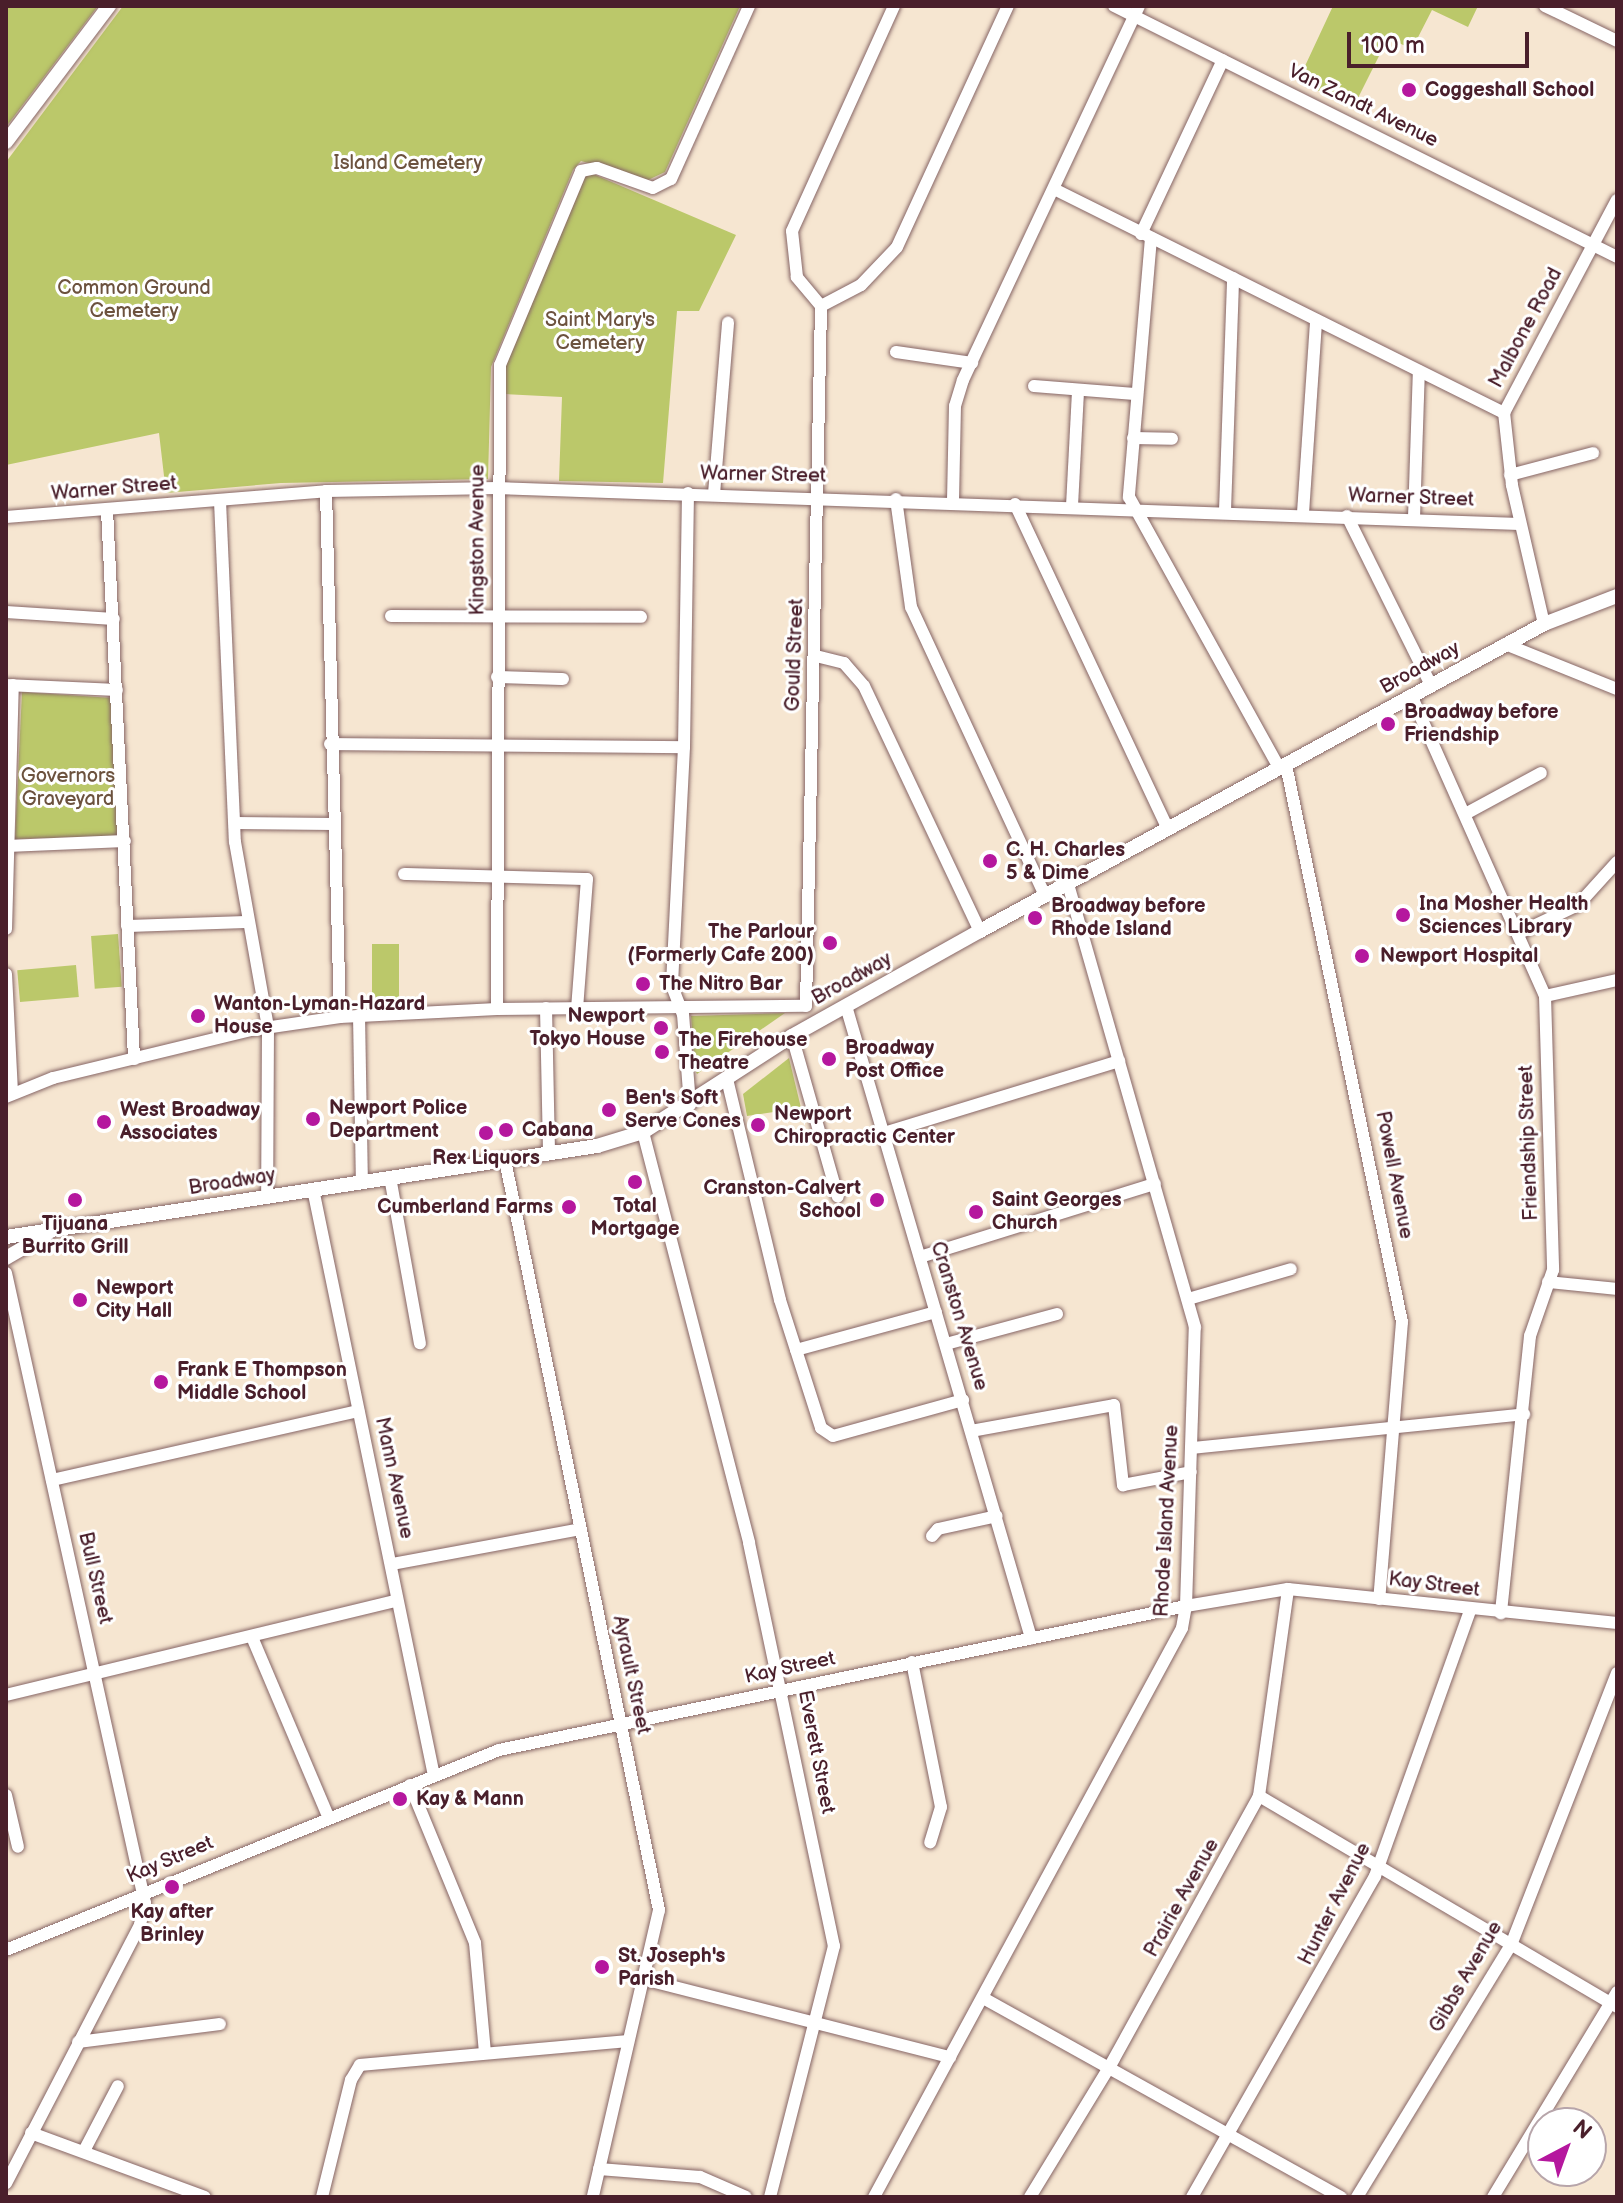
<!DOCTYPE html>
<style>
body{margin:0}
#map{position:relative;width:1623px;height:2203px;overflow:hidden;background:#f6e6d1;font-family:"Balsamiq Sans",sans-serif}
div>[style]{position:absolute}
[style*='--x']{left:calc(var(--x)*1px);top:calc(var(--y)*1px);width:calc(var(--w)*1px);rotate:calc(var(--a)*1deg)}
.green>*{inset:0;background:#bbc86a;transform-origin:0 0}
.roads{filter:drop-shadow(0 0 2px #866565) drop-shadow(0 0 2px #866565)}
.minor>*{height:12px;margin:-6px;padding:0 6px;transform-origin:6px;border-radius:6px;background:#fff}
.major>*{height:14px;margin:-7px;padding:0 7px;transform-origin:7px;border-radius:7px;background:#fff}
.dots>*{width:22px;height:22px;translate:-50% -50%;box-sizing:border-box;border:4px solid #fff;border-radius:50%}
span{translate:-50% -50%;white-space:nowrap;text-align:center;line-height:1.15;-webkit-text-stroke:6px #fff;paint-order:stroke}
.poi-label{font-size:20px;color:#4a1f2b;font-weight:700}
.left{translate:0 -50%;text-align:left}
.right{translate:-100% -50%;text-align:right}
.street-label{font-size:20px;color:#4a1f2b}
.park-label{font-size:20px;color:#6c523e}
.frame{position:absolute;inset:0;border:8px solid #4a1f2b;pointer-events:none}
.north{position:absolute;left:1527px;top:2107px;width:80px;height:80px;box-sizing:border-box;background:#fff;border:2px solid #b7a5aa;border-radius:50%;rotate:41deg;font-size:22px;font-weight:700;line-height:32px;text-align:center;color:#4a1f2b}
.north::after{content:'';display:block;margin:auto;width:28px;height:36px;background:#b5179e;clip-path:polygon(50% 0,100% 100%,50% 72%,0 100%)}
.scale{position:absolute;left:1347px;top:32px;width:182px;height:36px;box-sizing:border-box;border:4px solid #4a1f2b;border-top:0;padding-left:10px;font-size:24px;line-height:28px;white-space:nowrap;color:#4a1f2b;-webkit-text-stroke:6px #fff;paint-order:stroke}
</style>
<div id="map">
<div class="green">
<div style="clip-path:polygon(6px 6px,98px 6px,6px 127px)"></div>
<div style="clip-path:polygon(123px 6px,740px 6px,665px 172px,648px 180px,581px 161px,573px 170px,491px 367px,488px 479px,281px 483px,166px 493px,159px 433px,6px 465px,6px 162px)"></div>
<div style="clip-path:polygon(1333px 6px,1478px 6px,1468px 27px,1432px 10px,1412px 49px,1388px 38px,1353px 108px,1298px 81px)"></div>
<div style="clip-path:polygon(593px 174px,736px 235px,699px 311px,677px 311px,663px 483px,559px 481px,562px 397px,505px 394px,506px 365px,586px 175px)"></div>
<div style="clip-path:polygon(22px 692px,113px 698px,120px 836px,15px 839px)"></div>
<div style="left:118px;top:934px;width:53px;height:27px;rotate:86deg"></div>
<div style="left:372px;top:944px;width:27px;height:55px"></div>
<div style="left:76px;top:965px;width:32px;height:59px;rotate:85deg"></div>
<div style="clip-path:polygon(785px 1013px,697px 1074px,695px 1070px,691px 1016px)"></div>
<div style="clip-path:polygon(789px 1058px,801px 1108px,747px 1116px,743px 1094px)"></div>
</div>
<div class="roads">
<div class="minor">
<div style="--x:1114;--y:6;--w:562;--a:26.52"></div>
<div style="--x:1545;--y:6;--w:80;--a:25.9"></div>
<div style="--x:1054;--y:189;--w:503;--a:26.46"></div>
<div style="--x:1141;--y:234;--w:192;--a:-64.8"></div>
<div style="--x:1151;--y:238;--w:260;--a:94.9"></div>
<div style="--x:1129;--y:497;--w:310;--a:61"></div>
<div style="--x:821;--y:306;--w:45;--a:-27.7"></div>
<div style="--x:861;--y:285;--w:52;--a:-46.5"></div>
<div style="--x:897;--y:247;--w:265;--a:-65.3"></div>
<div style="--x:821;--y:306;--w:38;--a:-130"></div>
<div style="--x:797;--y:277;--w:46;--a:-96.2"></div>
<div style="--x:792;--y:231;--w:247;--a:-65.6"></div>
<div style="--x:896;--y:352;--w:77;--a:8.2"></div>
<div style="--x:1034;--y:386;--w:101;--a:4.5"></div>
<div style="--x:1133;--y:438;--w:39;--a:1"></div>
<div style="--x:1510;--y:475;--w:86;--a:-14.8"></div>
<div style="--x:326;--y:491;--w:526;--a:88.48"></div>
<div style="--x:688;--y:493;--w:254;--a:90.9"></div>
<div style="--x:684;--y:747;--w:239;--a:92.9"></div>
<div style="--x:672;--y:986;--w:30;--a:69"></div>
<div style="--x:683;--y:1014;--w:91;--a:85.6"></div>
<div style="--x:714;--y:494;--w:172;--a:-85.3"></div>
<div style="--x:896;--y:499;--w:109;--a:82.1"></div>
<div style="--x:911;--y:607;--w:319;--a:65.1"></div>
<div style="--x:220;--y:501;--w:341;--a:87.5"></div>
<div style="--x:235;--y:842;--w:188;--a:79.9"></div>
<div style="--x:268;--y:1027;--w:169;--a:90.3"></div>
<div style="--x:953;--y:501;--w:95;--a:-88.8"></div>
<div style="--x:955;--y:406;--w:27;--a:-73"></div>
<div style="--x:963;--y:380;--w:413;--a:-64.8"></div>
<div style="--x:1015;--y:504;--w:359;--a:64.8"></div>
<div style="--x:1072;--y:506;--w:116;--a:-87"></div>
<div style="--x:107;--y:510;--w:550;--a:87.18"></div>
<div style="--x:1225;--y:511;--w:233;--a:-88"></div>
<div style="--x:1303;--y:513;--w:193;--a:-86.1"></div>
<div style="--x:1347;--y:516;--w:189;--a:63.6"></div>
<div style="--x:6;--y:517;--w:321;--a:-4.6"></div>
<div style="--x:326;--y:491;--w:171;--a:-1"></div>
<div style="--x:497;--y:488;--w:1023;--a:2.02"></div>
<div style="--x:1414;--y:518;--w:147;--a:-88.1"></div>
<div style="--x:6;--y:612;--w:108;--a:3.7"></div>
<div style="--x:391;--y:616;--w:250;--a:0.2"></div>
<div style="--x:1544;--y:624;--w:143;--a:-103"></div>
<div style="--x:1512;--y:485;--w:72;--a:-96.3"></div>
<div style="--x:1504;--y:413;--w:241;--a:-62.1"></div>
<div style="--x:1505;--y:644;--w:121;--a:21.9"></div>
<div style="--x:816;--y:656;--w:29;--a:14"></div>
<div style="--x:844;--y:663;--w:30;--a:49"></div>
<div style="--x:864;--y:686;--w:271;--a:64.7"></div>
<div style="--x:497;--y:677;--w:66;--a:1.7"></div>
<div style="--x:6;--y:685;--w:111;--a:2.6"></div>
<div style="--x:1411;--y:695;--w:329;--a:66"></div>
<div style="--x:1545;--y:996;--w:274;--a:88.3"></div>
<div style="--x:1553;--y:1270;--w:70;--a:109.2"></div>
<div style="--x:1530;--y:1336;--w:279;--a:96"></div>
<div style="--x:330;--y:744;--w:354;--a:0.5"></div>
<div style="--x:1286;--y:765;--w:569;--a:78.24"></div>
<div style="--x:1402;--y:1322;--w:278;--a:94.7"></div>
<div style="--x:1467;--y:813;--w:84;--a:-28.4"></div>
<div style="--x:235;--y:823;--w:98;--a:0.6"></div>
<div style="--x:7;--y:846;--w:118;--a:-2.4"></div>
<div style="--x:404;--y:874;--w:183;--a:1.6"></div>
<div style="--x:587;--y:879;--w:129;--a:94.4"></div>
<div style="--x:127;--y:926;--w:120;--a:-1.9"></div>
<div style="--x:6;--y:929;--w:244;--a:-88.4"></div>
<div style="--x:1519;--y:933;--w:65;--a:-25.4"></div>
<div style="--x:1578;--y:905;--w:58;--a:-47.8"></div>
<div style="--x:6;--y:974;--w:120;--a:87.1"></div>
<div style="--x:1545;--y:996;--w:74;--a:-12.5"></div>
<div style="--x:806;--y:1006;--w:700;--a:-88.77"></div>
<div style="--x:846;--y:1006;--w:659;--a:73.68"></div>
<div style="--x:546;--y:1008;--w:145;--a:88.8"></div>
<div style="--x:497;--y:1009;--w:644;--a:-89.73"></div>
<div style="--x:500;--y:365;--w:210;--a:-67.3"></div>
<div style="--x:581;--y:171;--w:16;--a:-11"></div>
<div style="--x:597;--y:168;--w:59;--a:19.7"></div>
<div style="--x:653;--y:188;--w:20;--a:-27"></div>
<div style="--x:671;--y:179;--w:190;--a:-65.7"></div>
<div style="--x:359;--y:1015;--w:166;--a:89"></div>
<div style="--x:792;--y:1036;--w:167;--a:74.1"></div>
<div style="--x:727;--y:1079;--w:227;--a:76.5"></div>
<div style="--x:780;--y:1300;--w:134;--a:72.2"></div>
<div style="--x:821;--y:1428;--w:14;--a:34"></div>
<div style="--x:833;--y:1436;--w:135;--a:-15.5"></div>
<div style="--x:6;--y:1097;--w:51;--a:-22"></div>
<div style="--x:53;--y:1078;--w:204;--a:-13.6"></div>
<div style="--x:251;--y:1030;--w:90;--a:-8.3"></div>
<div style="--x:340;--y:1017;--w:157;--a:-2.9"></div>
<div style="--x:497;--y:1009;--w:309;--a:-0.6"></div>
<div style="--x:643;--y:1132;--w:424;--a:75.5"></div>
<div style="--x:749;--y:1543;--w:412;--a:78.1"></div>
<div style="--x:834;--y:1946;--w:259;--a:104.3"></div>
<div style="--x:884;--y:1133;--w:246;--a:-17"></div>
<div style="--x:505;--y:1160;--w:766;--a:78.4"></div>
<div style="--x:659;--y:1910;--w:294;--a:103"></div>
<div style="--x:390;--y:1177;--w:169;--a:79.8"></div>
<div style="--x:313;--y:1189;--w:599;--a:78.35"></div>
<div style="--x:920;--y:1257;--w:246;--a:-17.3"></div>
<div style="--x:6;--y:1273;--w:645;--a:77.56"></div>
<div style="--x:145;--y:1903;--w:23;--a:103"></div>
<div style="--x:140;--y:1925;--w:291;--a:117.4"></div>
<div style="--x:1548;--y:1282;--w:69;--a:5.8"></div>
<div style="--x:1188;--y:1299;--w:107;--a:-16.2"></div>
<div style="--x:946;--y:1344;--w:115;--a:-15.1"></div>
<div style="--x:796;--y:1350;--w:145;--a:-15.2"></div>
<div style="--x:971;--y:1431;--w:145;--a:-10.3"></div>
<div style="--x:1114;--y:1405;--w:81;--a:83.6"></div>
<div style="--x:1123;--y:1485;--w:69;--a:-10.8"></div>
<div style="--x:1192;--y:1448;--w:334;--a:-5.8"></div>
<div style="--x:52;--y:1480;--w:314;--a:-12.7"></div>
<div style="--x:932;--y:1536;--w:9;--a:-49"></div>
<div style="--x:938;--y:1529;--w:60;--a:-12.4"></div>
<div style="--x:392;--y:1564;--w:191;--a:-10.5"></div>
<div style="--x:252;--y:1637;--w:194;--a:67"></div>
<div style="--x:912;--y:1662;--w:148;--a:78.7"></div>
<div style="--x:941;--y:1807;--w:37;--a:107"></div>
<div style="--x:6;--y:1695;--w:401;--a:-13.6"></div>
<div style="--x:410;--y:1785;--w:171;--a:67.6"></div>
<div style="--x:475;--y:1943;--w:110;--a:84.8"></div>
<div style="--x:6;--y:1795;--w:53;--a:77"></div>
<div style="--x:1259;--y:1796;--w:416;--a:30.5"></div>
<div style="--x:6;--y:1950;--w:532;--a:-22.08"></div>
<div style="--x:499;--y:1750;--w:702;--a:-11.84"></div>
<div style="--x:1186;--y:1606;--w:103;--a:-9.5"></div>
<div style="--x:1288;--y:1589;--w:331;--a:5.9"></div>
<div style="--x:643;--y:1979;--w:317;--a:14.3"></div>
<div style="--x:983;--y:1998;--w:410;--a:29.1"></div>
<div style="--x:78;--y:2042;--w:143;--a:-7.2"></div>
<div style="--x:31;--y:2133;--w:185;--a:20.2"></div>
<div style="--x:84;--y:2151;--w:73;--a:-62.4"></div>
<div style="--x:599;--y:2169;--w:101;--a:4.5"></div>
<div style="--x:700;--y:2177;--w:50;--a:23.5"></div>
<div style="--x:322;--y:2197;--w:121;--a:-76.1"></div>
<div style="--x:351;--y:2080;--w:17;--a:-59"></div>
<div style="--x:360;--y:2065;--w:269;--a:-5.1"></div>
<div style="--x:874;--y:2197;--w:647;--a:-61.57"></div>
<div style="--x:1182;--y:1628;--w:22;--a:-80"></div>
<div style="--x:1186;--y:1606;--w:279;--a:-88.2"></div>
<div style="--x:1195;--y:1327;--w:461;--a:-106"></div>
<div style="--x:1030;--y:2197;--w:153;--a:-58.6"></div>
<div style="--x:1110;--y:2066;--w:308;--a:-61.1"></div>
<div style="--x:1259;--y:1796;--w:209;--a:-82"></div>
<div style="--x:1192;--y:2197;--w:369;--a:-60.3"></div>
<div style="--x:1375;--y:1876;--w:282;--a:-70.3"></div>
<div style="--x:1357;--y:2197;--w:295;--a:-58.6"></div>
<div style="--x:1511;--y:1945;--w:292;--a:-68.7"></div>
<div style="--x:1493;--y:2197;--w:240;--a:-58.8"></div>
</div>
<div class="major">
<div style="--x:6;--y:142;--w:171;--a:-52.9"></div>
<div style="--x:6;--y:1237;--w:598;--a:-8.75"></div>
<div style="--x:597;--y:1146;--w:48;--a:-16.9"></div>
<div style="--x:643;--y:1132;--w:177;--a:-32.8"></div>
<div style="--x:792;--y:1036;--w:215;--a:-29.2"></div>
<div style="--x:980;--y:931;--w:642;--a:-28.56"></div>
<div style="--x:1544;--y:624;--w:78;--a:-21"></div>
<div style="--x:6;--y:1258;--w:48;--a:-30.3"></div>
</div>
</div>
<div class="dots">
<div style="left:1409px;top:90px;background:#b5179e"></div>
<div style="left:1388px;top:724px;background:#b5179e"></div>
<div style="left:990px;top:861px;background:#b5179e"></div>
<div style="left:1403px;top:915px;background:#b5179e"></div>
<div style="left:1035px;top:918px;background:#b5179e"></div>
<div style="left:830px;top:943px;background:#b5179e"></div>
<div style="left:1362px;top:956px;background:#b5179e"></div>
<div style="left:643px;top:984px;background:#b5179e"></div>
<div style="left:198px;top:1016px;background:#b5179e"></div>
<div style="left:661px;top:1028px;background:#b5179e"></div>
<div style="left:662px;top:1052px;background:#b5179e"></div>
<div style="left:829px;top:1059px;background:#b5179e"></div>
<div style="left:609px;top:1110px;background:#b5179e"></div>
<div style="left:313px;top:1119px;background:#b5179e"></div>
<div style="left:104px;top:1122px;background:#b5179e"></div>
<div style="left:758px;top:1125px;background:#b5179e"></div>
<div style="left:506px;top:1130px;background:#b5179e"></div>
<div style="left:486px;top:1133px;background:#b5179e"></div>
<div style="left:635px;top:1182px;background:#b5179e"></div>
<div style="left:75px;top:1200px;background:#b5179e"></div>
<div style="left:877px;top:1200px;background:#b5179e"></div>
<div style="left:569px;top:1207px;background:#b5179e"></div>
<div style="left:976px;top:1212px;background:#b5179e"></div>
<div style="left:80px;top:1300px;background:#b5179e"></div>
<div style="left:161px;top:1382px;background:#b5179e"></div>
<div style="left:400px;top:1799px;background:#b5179e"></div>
<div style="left:172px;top:1887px;background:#b5179e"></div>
<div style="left:602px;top:1967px;background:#b5179e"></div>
</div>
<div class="poi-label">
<span class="left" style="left:1425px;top:90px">Coggeshall School</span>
<span class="left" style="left:1404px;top:724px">Broadway before<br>Friendship</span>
<span class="left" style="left:1006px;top:862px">C. H. Charles<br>5 &amp; Dime</span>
<span class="left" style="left:1419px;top:916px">Ina Mosher Health<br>Sciences Library</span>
<span class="left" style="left:1051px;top:918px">Broadway before<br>Rhode Island</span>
<span class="right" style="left:814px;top:944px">The Parlour<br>(Formerly Cafe 200)</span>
<span class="left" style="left:1380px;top:956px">Newport Hospital</span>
<span class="left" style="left:659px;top:984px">The Nitro Bar</span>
<span class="left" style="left:214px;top:1016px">Wanton-Lyman-Hazard<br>House</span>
<span class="right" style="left:645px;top:1028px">Newport<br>Tokyo House</span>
<span class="left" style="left:678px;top:1052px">The Firehouse<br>Theatre</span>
<span class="left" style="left:845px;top:1060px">Broadway<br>Post Office</span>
<span class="left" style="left:625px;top:1110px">Ben's Soft<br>Serve Cones</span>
<span class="left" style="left:329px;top:1120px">Newport Police<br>Department</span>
<span class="left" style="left:120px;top:1122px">West Broadway<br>Associates</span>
<span class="left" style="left:774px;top:1126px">Newport<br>Chiropractic Center</span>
<span class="left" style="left:522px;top:1130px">Cabana</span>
<span style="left:486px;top:1158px">Rex Liquors</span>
<span class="right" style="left:861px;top:1200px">Cranston-Calvert<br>School</span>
<span class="left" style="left:992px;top:1212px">Saint Georges<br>Church</span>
<span style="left:635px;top:1218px">Total<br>Mortgage</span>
<span class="right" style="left:553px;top:1207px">Cumberland Farms</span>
<span style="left:75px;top:1236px">Tijuana<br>Burrito Grill</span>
<span class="left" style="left:96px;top:1300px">Newport<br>City Hall</span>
<span class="left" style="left:177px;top:1382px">Frank E Thompson<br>Middle School</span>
<span class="left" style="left:416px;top:1799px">Kay &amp; Mann</span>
<span style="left:172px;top:1924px">Kay after<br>Brinley</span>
<span class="left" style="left:618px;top:1968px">St. Joseph's<br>Parish</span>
</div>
<div class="street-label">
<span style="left:1363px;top:106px;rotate:26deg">Van Zandt Avenue</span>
<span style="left:1526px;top:328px;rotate:-62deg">Malbone Road</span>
<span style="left:763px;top:475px;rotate:1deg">Warner Street</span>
<span style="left:114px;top:489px;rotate:-5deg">Warner Street</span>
<span style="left:1411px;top:498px;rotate:2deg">Warner Street</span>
<span style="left:478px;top:540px;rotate:-90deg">Kingston Avenue</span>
<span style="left:795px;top:655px;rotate:-88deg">Gould Street</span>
<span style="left:1420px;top:668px;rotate:-29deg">Broadway</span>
<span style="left:852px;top:979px;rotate:-29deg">Broadway</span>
<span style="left:1529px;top:1143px;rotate:-92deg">Friendship Street</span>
<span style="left:1394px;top:1175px;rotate:79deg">Powell Avenue</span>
<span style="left:232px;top:1182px;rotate:-9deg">Broadway</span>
<span style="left:959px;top:1316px;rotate:73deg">Cranston Avenue</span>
<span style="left:394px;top:1478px;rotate:78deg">Mann Avenue</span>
<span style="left:1167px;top:1521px;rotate:-87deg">Rhode Island Avenue</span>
<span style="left:95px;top:1578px;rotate:77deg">Bull Street</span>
<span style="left:1434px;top:1585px;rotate:7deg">Kay Street</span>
<span style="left:790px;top:1668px;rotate:-12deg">Kay Street</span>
<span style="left:631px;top:1675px;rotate:78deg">Ayrault Street</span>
<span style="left:816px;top:1752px;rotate:79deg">Everett Street</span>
<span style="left:170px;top:1860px;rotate:-23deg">Kay Street</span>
<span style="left:1182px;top:1898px;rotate:-61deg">Prairie Avenue</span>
<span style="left:1335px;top:1904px;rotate:-63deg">Hunter Avenue</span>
<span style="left:1466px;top:1977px;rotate:-60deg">Gibbs Avenue</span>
</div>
<div class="park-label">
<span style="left:408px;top:163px">Island Cemetery</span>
<span style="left:134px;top:300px">Common Ground<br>Cemetery</span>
<span style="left:600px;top:332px">Saint Mary's<br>Cemetery</span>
<span style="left:68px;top:788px">Governors<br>Graveyard</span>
</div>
<div class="frame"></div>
<div class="north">N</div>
<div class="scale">100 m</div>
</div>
